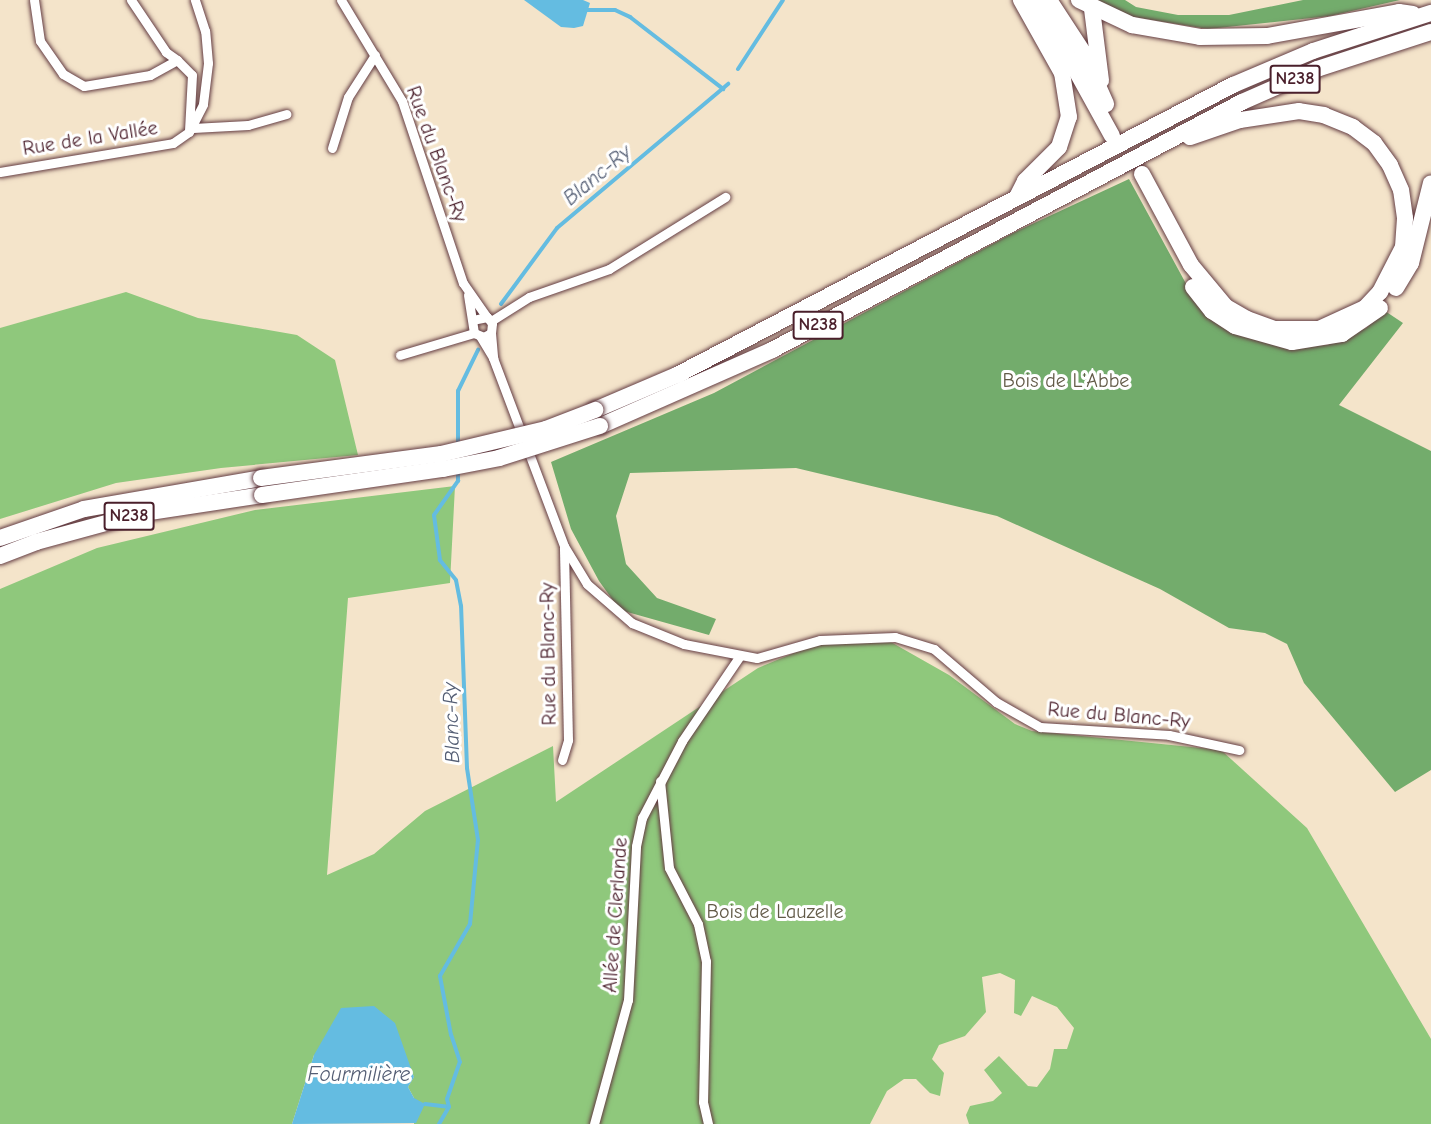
<!DOCTYPE html>
<meta charset="utf-8">
<style>
body{margin:0}
#map{position:relative;width:1431px;height:1124px;overflow:hidden;background:#f4e4ca;font-family:"Comic Neue",sans-serif}
div>[style]{position:absolute}
[style*='--x']{left:calc(var(--x)*1px);top:calc(var(--y)*1px);width:calc(var(--w)*1px);rotate:calc(var(--a)*1deg)}
.green>*{inset:0;background:#8fc87c}
.forest>*{inset:0;background:#73ac6c}
.water>*{inset:0;background:#64bce1}
.stream>*{height:4px;margin:-2px;padding:0 2px;transform-origin:2px;border-radius:2px;background:#64bce1}
.trunk-tunnel>*{height:16px;margin-top:-8px;transform-origin:0;background:repeating-linear-gradient(90deg,#d2bdaa 0 16px,transparent 0 24px)}
.roads{filter:drop-shadow(0 0 2px #643d43) drop-shadow(0 0 2px #643d43)}
.minor>*{height:9px;margin:-4.5px;padding:0 4.5px;transform-origin:4.5px;border-radius:4.5px;background:#fff}
.trunk>*{height:16px;margin:-8px;padding:0 8px;transform-origin:8px;border-radius:8px;background:#fff}
.bridges{filter:drop-shadow(0 0 2px #643d43) drop-shadow(0 0 2px #643d43)}
.trunk-bridge>*{height:16px;margin:-8px;padding:0 8px;transform-origin:8px;border-radius:8px;background:#fff}
span{translate:-50% -50%;white-space:nowrap;text-align:center;line-height:1.15;-webkit-text-stroke:6px #fff;paint-order:stroke}
.shield-label span{padding:2px 4px;background:#fff;border:2px solid;border-radius:4px;-webkit-text-stroke-width:0}
.shield-label{font-size:18px;color:#4a1f2b;font-weight:700}
.street-label{font-size:20px;color:#4a1f2b}
.park-label{font-size:20px;color:#625a47}
.water-label{font-size:21px;color:#545e74;font-style:italic}
</style>
<div id="map">
<div class="green">
<div style="clip-path:polygon(126px 292px,198px 318px,297px 335px,335px 360px,358px 455px,221px 468px,116px 483px,0 519px,0 328px)"></div>
<div style="clip-path:polygon(455px 486px,450px 583px,348px 598px,327px 875px,374px 854px,425px 811px,553px 746px,556px 802px,758px 668px,818px 643px,882px 637px,949px 675px,1015px 724px,1032px 731px,1221px 750px,1307px 828px,1431px 1039px,1431px 1124px,969px 1124px,966px 1115px,970px 1106px,993px 1101px,1002px 1093px,984px 1070px,999px 1056px,1028px 1086px,1037px 1087px,1050px 1069px,1054px 1049px,1067px 1049px,1074px 1028px,1057px 1007px,1032px 996px,1021px 1016px,1014px 1013px,1015px 980px,1000px 973px,982px 977px,986px 1012px,965px 1036px,939px 1045px,932px 1059px,944px 1073px,940px 1096px,930px 1093px,916px 1079px,904px 1079px,887px 1091px,870px 1124px,414px 1124px,414px 1098px,408px 1087px,414px 1077px,409px 1066px,314px 1055px,292px 1124px,0 1124px,0 589px,97px 548px,255px 510px)"></div>
</div>
<div class="forest">
<div style="clip-path:polygon(1095px 0,1125px 0,1136px 7px,1178px 15px,1229px 15px,1303px 0,1400px 0,1330px 16px,1208px 29px,1127px 16px)"></div>
<div style="clip-path:polygon(1129px 179px,1190px 291px,1286px 347px,1327px 345px,1366px 328px,1385px 311px,1403px 323px,1339px 405px,1431px 451px,1431px 770px,1395px 792px,1304px 683px,1287px 644px,1265px 633px,1229px 628px,1160px 589px,997px 516px,796px 468px,630px 473px,616px 516px,626px 564px,657px 598px,716px 619px,709px 635px,620px 610px,599px 581px,571px 529px,551px 462px,714px 393px,1013px 233px)"></div>
</div>
<div class="water">
<div style="clip-path:polygon(524px 0,583px 0,590px 3px,583px 26px,574px 28px,561px 27px)"></div>
<div style="clip-path:polygon(374px 1006px,395px 1023px,414px 1077px,408px 1087px,414px 1098px,425px 1104px,416px 1123px,292px 1124px,314px 1055px,341px 1008px)"></div>
</div>
<div class="stream">
<div style="--x:585;--y:10;--w:30;--a:0"></div>
<div style="--x:615;--y:10;--w:17;--a:25"></div>
<div style="--x:630;--y:17;--w:118;--a:37.7"></div>
<div style="--x:738;--y:69;--w:82;--a:-56.9"></div>
<div style="--x:501;--y:304;--w:94;--a:-53.6"></div>
<div style="--x:557;--y:228;--w:224;--a:-40.1"></div>
<div style="--x:458;--y:446;--w:55;--a:-90"></div>
<div style="--x:458;--y:391;--w:46;--a:-64"></div>
<div style="--x:425;--y:1104;--w:23;--a:7"></div>
<div style="--x:439;--y:1124;--w:20;--a:-60"></div>
<div style="--x:449;--y:1107;--w:8;--a:-104"></div>
<div style="--x:447;--y:1099;--w:39;--a:-71"></div>
<div style="--x:460;--y:1062;--w:28;--a:-108"></div>
<div style="--x:451;--y:1035;--w:60;--a:-100.6"></div>
<div style="--x:440;--y:976;--w:60;--a:-60"></div>
<div style="--x:470;--y:924;--w:84;--a:-84.6"></div>
<div style="--x:478;--y:840;--w:73;--a:-98.7"></div>
<div style="--x:467;--y:768;--w:162;--a:-92.1"></div>
<div style="--x:461;--y:606;--w:26;--a:-101"></div>
<div style="--x:456;--y:580;--w:26;--a:-129"></div>
<div style="--x:440;--y:560;--w:45;--a:-97.6"></div>
<div style="--x:434;--y:515;--w:42;--a:-54.8"></div>
<div style="--x:458;--y:481;--w:9;--a:-90"></div>
</div>
<div class="trunk-tunnel">
<div style="--x:1112;--y:136;--w:48;--a:61.3"></div>
</div>
<div class="roads">
<div class="minor">
<div style="--x:34;--y:0;--w:41;--a:81.7"></div>
<div style="--x:40;--y:41;--w:40;--a:55.1"></div>
<div style="--x:63;--y:74;--w:24;--a:30"></div>
<div style="--x:84;--y:86;--w:67;--a:-9.5"></div>
<div style="--x:150;--y:75;--w:31;--a:-29"></div>
<div style="--x:177;--y:60;--w:14;--a:-144"></div>
<div style="--x:166;--y:52;--w:63;--a:-123.9"></div>
<div style="--x:341;--y:0;--w:118;--a:58.9"></div>
<div style="--x:402;--y:101;--w:192;--a:71.5"></div>
<div style="--x:463;--y:283;--w:40;--a:55.1"></div>
<div style="--x:177;--y:60;--w:21;--a:45"></div>
<div style="--x:192;--y:75;--w:56;--a:93.1"></div>
<div style="--x:193;--y:128;--w:55;--a:-3.1"></div>
<div style="--x:248;--y:125;--w:40;--a:-16"></div>
<div style="--x:332;--y:148;--w:53;--a:-72.6"></div>
<div style="--x:348;--y:97;--w:50;--a:-57.3"></div>
<div style="--x:0;--y:172;--w:175;--a:-9.5"></div>
<div style="--x:173;--y:143;--w:19;--a:-35"></div>
<div style="--x:189;--y:132;--w:31;--a:-63"></div>
<div style="--x:203;--y:104;--w:41;--a:-83"></div>
<div style="--x:208;--y:63;--w:32;--a:-95"></div>
<div style="--x:205;--y:31;--w:33;--a:-108"></div>
<div style="--x:468;--y:295;--w:38;--a:81"></div>
<div style="--x:474;--y:333;--w:11;--a:22"></div>
<div style="--x:484;--y:337;--w:8;--a:-30"></div>
<div style="--x:491;--y:333;--w:10;--a:-84"></div>
<div style="--x:492;--y:323;--w:8;--a:-130"></div>
<div style="--x:487;--y:317;--w:14;--a:168"></div>
<div style="--x:491;--y:321;--w:45;--a:-32.3"></div>
<div style="--x:529;--y:297;--w:85;--a:-19.3"></div>
<div style="--x:609;--y:269;--w:137;--a:-31.8"></div>
<div style="--x:491;--y:333;--w:25;--a:85"></div>
<div style="--x:493;--y:358;--w:201;--a:69.3"></div>
<div style="--x:564;--y:546;--w:44;--a:58.8"></div>
<div style="--x:587;--y:584;--w:60;--a:40.9"></div>
<div style="--x:632;--y:623;--w:56;--a:22"></div>
<div style="--x:684;--y:644;--w:74;--a:10.9"></div>
<div style="--x:757;--y:658;--w:66;--a:-15.9"></div>
<div style="--x:820;--y:640;--w:75;--a:-2.3"></div>
<div style="--x:895;--y:637;--w:41;--a:17.1"></div>
<div style="--x:934;--y:649;--w:82;--a:40.5"></div>
<div style="--x:996;--y:702;--w:51;--a:29.6"></div>
<div style="--x:1040;--y:727;--w:129;--a:3.5"></div>
<div style="--x:1169;--y:735;--w:72;--a:12.1"></div>
<div style="--x:480;--y:336;--w:26;--a:59"></div>
<div style="--x:400;--y:355;--w:77;--a:-16.6"></div>
<div style="--x:562;--y:760;--w:21;--a:-73"></div>
<div style="--x:568;--y:740;--w:193;--a:-91.2"></div>
<div style="--x:660;--y:781;--w:87;--a:84.1"></div>
<div style="--x:669;--y:868;--w:63;--a:62.6"></div>
<div style="--x:698;--y:924;--w:38;--a:78"></div>
<div style="--x:706;--y:961;--w:141;--a:91.2"></div>
<div style="--x:703;--y:1102;--w:23;--a:77"></div>
<div style="--x:594;--y:1124;--w:129;--a:-74.7"></div>
<div style="--x:628;--y:1000;--w:154;--a:-87"></div>
<div style="--x:636;--y:846;--w:29;--a:-78"></div>
<div style="--x:642;--y:818;--w:87;--a:-62.5"></div>
<div style="--x:682;--y:741;--w:102;--a:-55.8"></div>
</div>
<div class="trunk">
<div style="--x:1037;--y:0;--w:155;--a:61.1"></div>
<div style="--x:1049;--y:0;--w:62;--a:56.8"></div>
<div style="--x:1083;--y:52;--w:57;--a:66.1"></div>
<div style="--x:1079;--y:0;--w:59;--a:25.3"></div>
<div style="--x:1132;--y:25;--w:69;--a:10"></div>
<div style="--x:1200;--y:37;--w:67;--a:-0.9"></div>
<div style="--x:1267;--y:36;--w:134;--a:-10.3"></div>
<div style="--x:1399;--y:12;--w:14;--a:8"></div>
<div style="--x:1092;--y:9;--w:72;--a:82.8"></div>
<div style="--x:1142;--y:174;--w:103;--a:61.7"></div>
<div style="--x:1191;--y:265;--w:55;--a:50.2"></div>
<div style="--x:1226;--y:307;--w:24;--a:30"></div>
<div style="--x:1247;--y:319;--w:30;--a:20"></div>
<div style="--x:1275;--y:329;--w:44;--a:0"></div>
<div style="--x:1319;--y:329;--w:51;--a:-24.5"></div>
<div style="--x:1365;--y:308;--w:22;--a:-47"></div>
<div style="--x:1380;--y:292;--w:51;--a:-62.9"></div>
<div style="--x:1403;--y:247;--w:29;--a:-86"></div>
<div style="--x:1405;--y:218;--w:28;--a:-98"></div>
<div style="--x:1401;--y:190;--w:27;--a:-114"></div>
<div style="--x:1390;--y:165;--w:27;--a:-126"></div>
<div style="--x:1374;--y:143;--w:26;--a:-143"></div>
<div style="--x:1353;--y:127;--w:31;--a:-158"></div>
<div style="--x:1324;--y:115;--w:25;--a:-171"></div>
<div style="--x:1299;--y:111;--w:60;--a:171.3"></div>
<div style="--x:1240;--y:120;--w:53;--a:161.2"></div>
<div style="--x:1018;--y:195;--w:16;--a:-63"></div>
<div style="--x:1025;--y:181;--w:48;--a:-45"></div>
<div style="--x:1059;--y:147;--w:32;--a:-72"></div>
<div style="--x:1069;--y:117;--w:45;--a:-99"></div>
<div style="--x:1062;--y:73;--w:84;--a:-119.3"></div>
<div style="--x:1193;--y:287;--w:31;--a:52"></div>
<div style="--x:1212;--y:311;--w:27;--a:33"></div>
<div style="--x:1235;--y:326;--w:59;--a:15.7"></div>
<div style="--x:1292;--y:342;--w:51;--a:-9.1"></div>
<div style="--x:1342;--y:334;--w:46;--a:-34.4"></div>
<div style="--x:1396;--y:288;--w:29;--a:-59"></div>
<div style="--x:1411;--y:263;--w:82;--a:-76"></div>
<div style="--x:595;--y:410;--w:89;--a:-23.1"></div>
<div style="--x:677;--y:375;--w:627;--a:-27.55"></div>
<div style="--x:1233;--y:85;--w:87;--a:-23"></div>
<div style="--x:1313;--y:51;--w:124;--a:-17.9"></div>
<div style="--x:600;--y:426;--w:188;--a:-23.8"></div>
<div style="--x:772;--y:350;--w:531;--a:-27.82"></div>
<div style="--x:1242;--y:102;--w:82;--a:-23.7"></div>
<div style="--x:1317;--y:69;--w:120;--a:-18"></div>
<div style="--x:0;--y:538;--w:89;--a:-19"></div>
<div style="--x:84;--y:509;--w:180;--a:-9.9"></div>
<div style="--x:0;--y:556;--w:39;--a:-21"></div>
<div style="--x:36;--y:542;--w:111;--a:-15.2"></div>
<div style="--x:143;--y:513;--w:120;--a:-8.6"></div>
</div>
</div>
<div class="bridges">
<div class="trunk-bridge">
<div style="--x:261;--y:478;--w:182;--a:-7.6"></div>
<div style="--x:441;--y:454;--w:108;--a:-13.4"></div>
<div style="--x:546;--y:429;--w:53;--a:-21.2"></div>
<div style="--x:262;--y:495;--w:183;--a:-8.2"></div>
<div style="--x:443;--y:469;--w:57;--a:-11.1"></div>
<div style="--x:499;--y:458;--w:106;--a:-17.6"></div>
</div>
</div>
<div class="shield-label">
<span style="left:1295px;top:79px">N238</span>
<span style="left:818px;top:325px">N238</span>
<span style="left:129px;top:516px">N238</span>
</div>
<div class="street-label">
<span style="left:90px;top:138px;rotate:-9deg">Rue de la Vallée</span>
<span style="left:437px;top:154px;rotate:70deg">Rue du Blanc-Ry</span>
<span style="left:548px;top:654px;rotate:-91deg">Rue du Blanc-Ry</span>
<span style="left:1119px;top:715px;rotate:5deg">Rue du Blanc-Ry</span>
<span style="left:615px;top:915px;rotate:-86deg">Allée de Clerlande</span>
</div>
<div class="park-label">
<span style="left:1066px;top:380px">Bois de L'Abbe</span>
<span style="left:775px;top:911px">Bois de Lauzelle</span>
</div>
<div class="water-label">
<span style="left:597px;top:175px;rotate:-40deg">Blanc-Ry</span>
<span style="left:451px;top:723px;rotate:-92deg">Blanc-Ry</span>
<span style="left:359px;top:1074px">Fourmilière</span>
</div>
</div>
